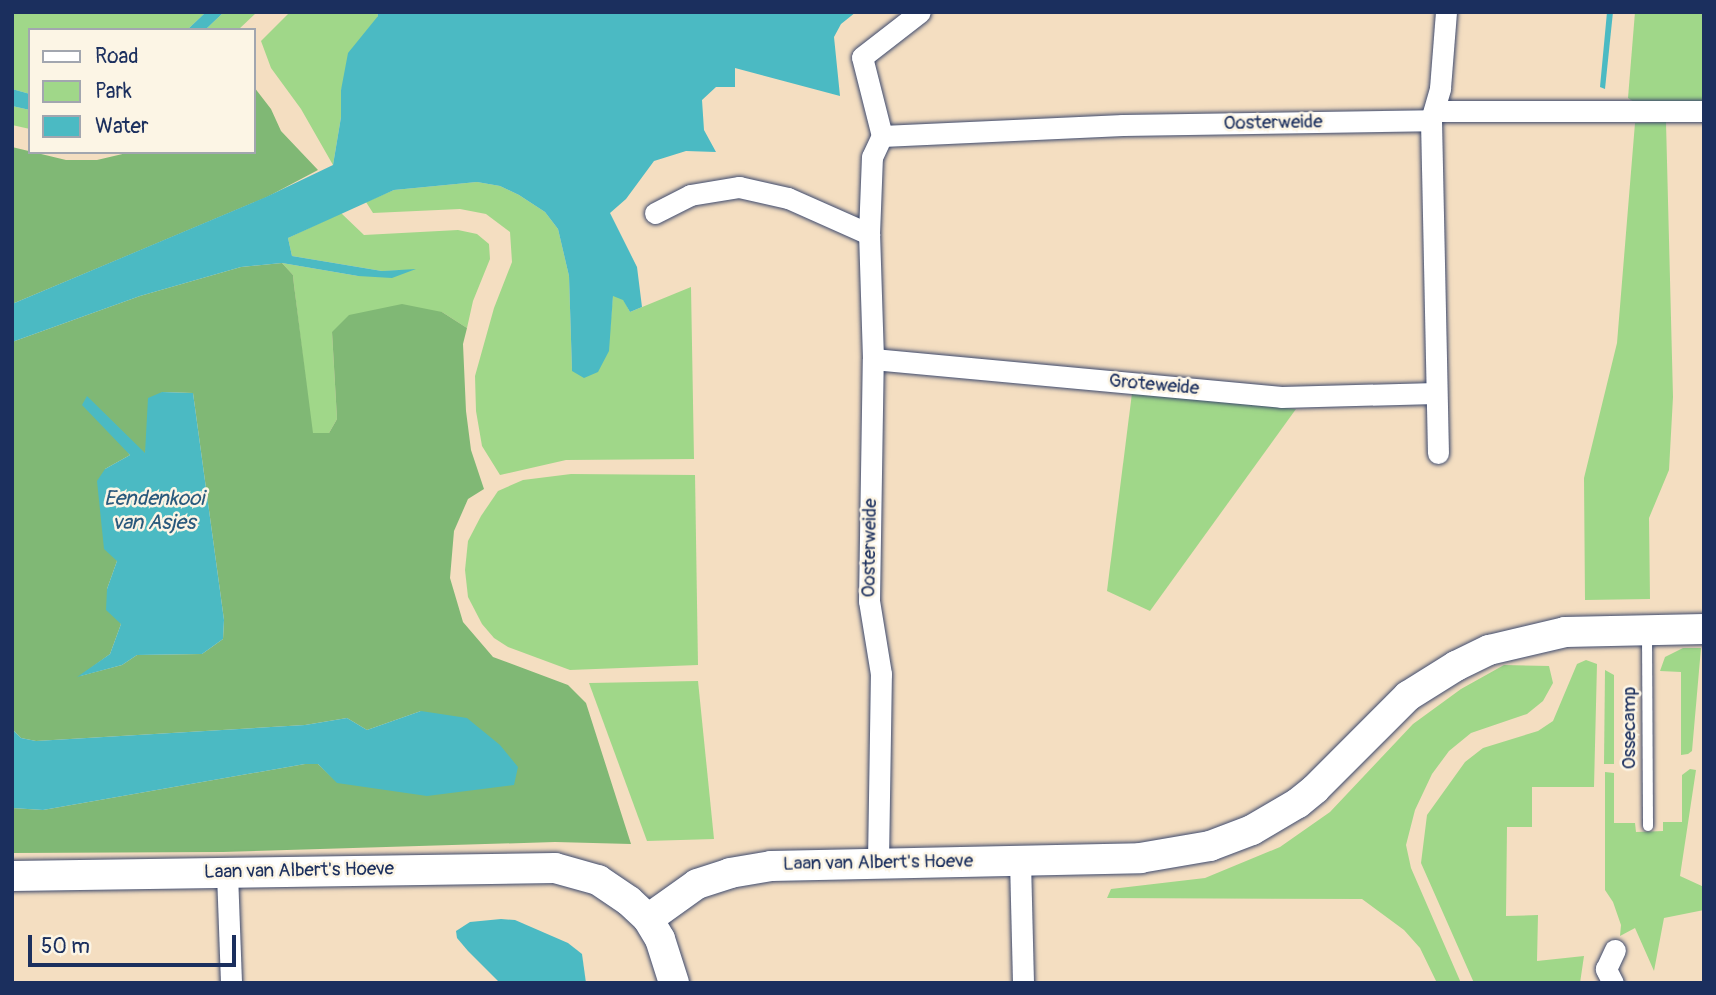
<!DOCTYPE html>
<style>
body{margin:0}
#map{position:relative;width:1716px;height:995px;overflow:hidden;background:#f4dec1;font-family:Pangolin,sans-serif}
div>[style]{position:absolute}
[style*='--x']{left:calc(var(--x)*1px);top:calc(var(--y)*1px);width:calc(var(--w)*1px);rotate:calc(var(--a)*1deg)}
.green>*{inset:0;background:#a0d789}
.forest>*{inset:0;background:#80b875}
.water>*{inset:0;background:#4bbac3}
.roads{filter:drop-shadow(0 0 2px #3c496d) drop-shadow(0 0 2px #3c496d)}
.lane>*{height:10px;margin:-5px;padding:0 5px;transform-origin:5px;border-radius:5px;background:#fff}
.street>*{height:21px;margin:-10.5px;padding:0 10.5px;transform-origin:10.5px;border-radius:10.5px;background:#fff}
.secondary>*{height:30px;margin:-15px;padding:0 15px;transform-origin:15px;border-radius:15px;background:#fff}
span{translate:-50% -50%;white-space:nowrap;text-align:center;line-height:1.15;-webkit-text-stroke:5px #fcf5e5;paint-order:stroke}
.street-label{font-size:19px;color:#1b2f5e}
.water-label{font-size:21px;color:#29597c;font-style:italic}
.frame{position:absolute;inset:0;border:14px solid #1b2f5e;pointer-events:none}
.legend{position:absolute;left:28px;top:28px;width:228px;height:126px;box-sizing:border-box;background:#fcf5e5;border:2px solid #a2a6af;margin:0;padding:9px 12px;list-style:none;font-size:21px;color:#1b2f5e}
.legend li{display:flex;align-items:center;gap:14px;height:35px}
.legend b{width:35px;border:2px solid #a2a6af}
.scale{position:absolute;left:28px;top:935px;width:208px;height:32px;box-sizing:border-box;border:4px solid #1b2f5e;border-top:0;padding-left:9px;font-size:21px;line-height:24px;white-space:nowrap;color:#1b2f5e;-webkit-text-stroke:5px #fcf5e5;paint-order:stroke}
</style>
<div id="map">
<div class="green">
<div style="clip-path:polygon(12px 12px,206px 12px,187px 30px,30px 30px,30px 94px,12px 89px)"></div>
<div style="clip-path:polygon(224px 12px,257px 12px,238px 30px,205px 30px)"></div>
<div style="clip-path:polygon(290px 12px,377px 12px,378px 16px,341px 90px,341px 117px,333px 165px,301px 109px,271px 68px,261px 41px)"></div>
<div style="clip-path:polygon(1635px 12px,1704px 12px,1704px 103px,1637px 104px,1628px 98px)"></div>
<div style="clip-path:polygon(12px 106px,30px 110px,30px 129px,12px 125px)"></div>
<div style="clip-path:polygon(1666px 122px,1673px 397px,1669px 470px,1649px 518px,1650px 599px,1585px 600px,1584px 478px,1617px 343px,1635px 123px)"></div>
<div style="clip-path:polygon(477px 182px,500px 186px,519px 195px,545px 212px,558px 229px,569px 276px,572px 371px,608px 351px,613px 295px,623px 299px,630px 312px,691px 287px,694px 459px,566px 460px,500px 475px,482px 446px,476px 411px,475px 376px,494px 308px,512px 262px,510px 232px,486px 214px,460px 209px,373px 213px,366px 202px,394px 190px)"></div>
<div style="clip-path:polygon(341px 213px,364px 235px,458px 230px,477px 234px,489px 244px,490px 259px,473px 301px,467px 328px,442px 312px,332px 332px,337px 419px,329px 433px,312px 433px,294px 285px,293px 275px,282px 263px,358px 276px,413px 270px,382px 271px,292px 256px,288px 238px)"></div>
<div style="clip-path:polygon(1132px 393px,1296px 409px,1150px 611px,1107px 591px)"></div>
<div style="clip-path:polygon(571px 474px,695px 475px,698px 665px,570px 670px,508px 647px,494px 638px,482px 624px,468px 597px,465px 570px,468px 541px,481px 516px,498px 491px,523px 480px)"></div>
<div style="clip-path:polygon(1683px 648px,1701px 648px,1692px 751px,1688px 754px,1681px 755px,1681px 672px,1660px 671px,1665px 657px)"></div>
<div style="clip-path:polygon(1586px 660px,1597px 664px,1594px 787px,1532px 787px,1532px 827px,1507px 827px,1506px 916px,1538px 915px,1537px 961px,1584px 956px,1580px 983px,1474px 983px,1421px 863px,1427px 815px,1465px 762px,1483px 748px,1538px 731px,1553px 721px,1577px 664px)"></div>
<div style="clip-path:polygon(1504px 665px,1549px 666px,1553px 683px,1543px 701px,1527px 714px,1471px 733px,1449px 751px,1432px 774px,1415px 810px,1406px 845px,1411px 868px,1461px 983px,1437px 983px,1420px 948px,1404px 930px,1362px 899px,1107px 898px,1111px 889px,1205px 878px,1280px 847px,1330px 812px,1413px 724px,1461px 689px)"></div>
<div style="clip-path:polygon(1605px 670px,1614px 675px,1614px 764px,1604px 764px)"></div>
<div style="clip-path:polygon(698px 681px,714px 839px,647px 841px,589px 683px)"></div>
<div style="clip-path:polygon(1690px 769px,1696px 770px,1680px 876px,1704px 887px,1704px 910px,1664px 918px,1654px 971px,1635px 928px,1620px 936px,1621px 925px,1613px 902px,1605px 890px,1605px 772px,1614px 773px,1614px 823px,1635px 823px,1636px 832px,1663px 831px,1663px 822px,1682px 822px,1682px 775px)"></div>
</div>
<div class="forest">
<div style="clip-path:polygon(254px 87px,271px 109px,281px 131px,318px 170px,267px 197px,12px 304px,12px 147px,66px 160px,97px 160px,131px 152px,254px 152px)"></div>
<div style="clip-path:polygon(evenodd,282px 263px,293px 275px,294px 285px,313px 433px,329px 433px,337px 419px,332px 332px,349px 315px,402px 304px,442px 312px,467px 328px,463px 344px,466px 411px,471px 450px,484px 489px,468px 499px,454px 531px,450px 578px,463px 622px,493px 657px,568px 685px,586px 703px,631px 844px,555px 842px,223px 852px,12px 853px,12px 808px,43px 810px,305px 764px,318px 764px,338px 783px,421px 711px,367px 730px,347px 718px,305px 725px,36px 741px,21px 738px,12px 729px,12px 342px,140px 296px,241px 267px,282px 263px,162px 392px,193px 393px,224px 620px,223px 639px,202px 654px,137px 655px,122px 665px,80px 676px,110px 654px,121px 624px,107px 589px,117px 561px,105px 469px,130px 455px,87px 397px,145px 454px,162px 392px)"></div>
</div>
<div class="water">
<div style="clip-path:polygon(206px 12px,224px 12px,205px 30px,187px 30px)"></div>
<div style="clip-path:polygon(377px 12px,856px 12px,841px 24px,834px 37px,840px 96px,735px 68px,735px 87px,716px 87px,702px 100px,704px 130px,716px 152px,686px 151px,654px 161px,626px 199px,610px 213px,637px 267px,642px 307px,630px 312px,623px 300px,613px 296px,609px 351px,598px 372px,584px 378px,572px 371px,569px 276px,558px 229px,545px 212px,519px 195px,500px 186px,477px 182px,394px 190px,288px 238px,292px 256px,382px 271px,416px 269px,392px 278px,358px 276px,282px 263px,241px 267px,140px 296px,12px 342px,12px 304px,266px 197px,333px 165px,341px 117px,341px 90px,348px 53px,378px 16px)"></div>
<div style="clip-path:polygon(1607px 12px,1613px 12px,1605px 89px,1600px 87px)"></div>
<div style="clip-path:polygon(12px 89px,30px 94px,30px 110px,12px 106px)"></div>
<div style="clip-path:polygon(162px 392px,193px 393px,224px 620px,223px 639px,202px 654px,137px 655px,122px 665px,77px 677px,110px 654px,121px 624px,106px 610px,107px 589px,117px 561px,104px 549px,97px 481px,105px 469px,130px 455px,82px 405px,87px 396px,145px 453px,148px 398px)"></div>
<div style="clip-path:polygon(421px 711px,467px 718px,500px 745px,518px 767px,514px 785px,427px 796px,337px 783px,318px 764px,305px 764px,43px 810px,12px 808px,12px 729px,21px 738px,36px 741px,305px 725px,347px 718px,367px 730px)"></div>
<div style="clip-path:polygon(501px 919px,515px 920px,568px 943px,582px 954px,586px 983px,500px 983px,468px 951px,457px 938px,456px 931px,470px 922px)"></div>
</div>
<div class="roads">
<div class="lane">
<div style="--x:1647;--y:633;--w:193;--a:89.7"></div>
</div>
<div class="street">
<div style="--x:1434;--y:111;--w:270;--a:0"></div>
<div style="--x:1431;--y:120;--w:33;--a:-74"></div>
<div style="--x:1440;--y:88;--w:76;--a:-85.5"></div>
<div style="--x:882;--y:136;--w:81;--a:-104.2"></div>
<div style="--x:862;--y:57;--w:73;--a:-37.8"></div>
<div style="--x:655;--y:213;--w:39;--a:-27"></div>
<div style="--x:690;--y:195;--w:50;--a:-9.3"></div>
<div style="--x:739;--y:187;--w:50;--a:12.7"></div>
<div style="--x:788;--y:198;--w:89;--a:24"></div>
<div style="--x:873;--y:359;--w:410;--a:5.3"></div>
<div style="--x:1281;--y:397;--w:155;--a:-1.5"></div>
<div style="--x:1020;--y:860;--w:123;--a:88.6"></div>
<div style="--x:878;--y:861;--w:187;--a:-89.1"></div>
<div style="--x:881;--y:674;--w:74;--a:-99.3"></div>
<div style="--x:869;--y:601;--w:242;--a:-89.1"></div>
<div style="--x:873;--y:359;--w:125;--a:-91.8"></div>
<div style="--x:869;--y:234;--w:77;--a:-87.8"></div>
<div style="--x:872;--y:157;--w:23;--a:-65"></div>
<div style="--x:882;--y:136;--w:241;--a:-2.6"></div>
<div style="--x:1123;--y:125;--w:308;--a:-0.9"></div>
<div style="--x:1431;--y:120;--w:333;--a:88.8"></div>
<div style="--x:227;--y:873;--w:110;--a:87.9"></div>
<div style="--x:1613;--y:983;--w:16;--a:-117"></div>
<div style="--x:1606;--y:969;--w:21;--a:-65"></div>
</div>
<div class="secondary">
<div style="--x:12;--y:876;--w:543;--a:-0.84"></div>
<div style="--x:555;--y:868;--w:45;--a:15.6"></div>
<div style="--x:598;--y:880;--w:37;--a:34"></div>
<div style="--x:629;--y:901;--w:26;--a:43"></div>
<div style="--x:648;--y:919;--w:23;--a:59"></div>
<div style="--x:660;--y:939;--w:46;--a:72.3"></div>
<div style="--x:648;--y:919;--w:60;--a:-35.5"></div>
<div style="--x:697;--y:884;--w:35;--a:-18"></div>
<div style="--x:730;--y:873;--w:42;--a:-9.7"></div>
<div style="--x:771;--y:866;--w:369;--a:-1.2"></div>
<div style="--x:1140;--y:858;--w:71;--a:-9.7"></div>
<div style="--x:1210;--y:846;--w:45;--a:-20.9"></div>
<div style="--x:1252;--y:830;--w:53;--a:-30.4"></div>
<div style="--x:1298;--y:803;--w:22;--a:-39"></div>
<div style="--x:1315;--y:789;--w:132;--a:-45"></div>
<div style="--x:1408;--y:696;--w:57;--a:-32"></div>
<div style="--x:1456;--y:666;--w:37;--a:-26"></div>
<div style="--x:1489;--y:650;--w:78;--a:-13.3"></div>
<div style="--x:1565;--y:632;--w:139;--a:-1.2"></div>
</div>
</div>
<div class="street-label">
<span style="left:1273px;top:123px;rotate:-1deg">Oosterweide</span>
<span style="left:1154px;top:385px;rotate:5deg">Groteweide</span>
<span style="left:870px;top:548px;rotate:-89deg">Oosterweide</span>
<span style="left:1630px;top:728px;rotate:-90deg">Ossecamp</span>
<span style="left:878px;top:863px;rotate:-1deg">Laan van Albert's Hoeve</span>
<span style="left:299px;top:871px;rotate:-1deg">Laan van Albert's Hoeve</span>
</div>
<div class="water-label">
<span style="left:154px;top:511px">Eendenkooi<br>van Asjes</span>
</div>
<div class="frame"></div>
<ul class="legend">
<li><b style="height:9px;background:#fff"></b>Road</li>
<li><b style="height:19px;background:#a0d789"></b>Park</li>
<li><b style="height:19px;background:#4bbac3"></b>Water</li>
</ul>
<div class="scale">50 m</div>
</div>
